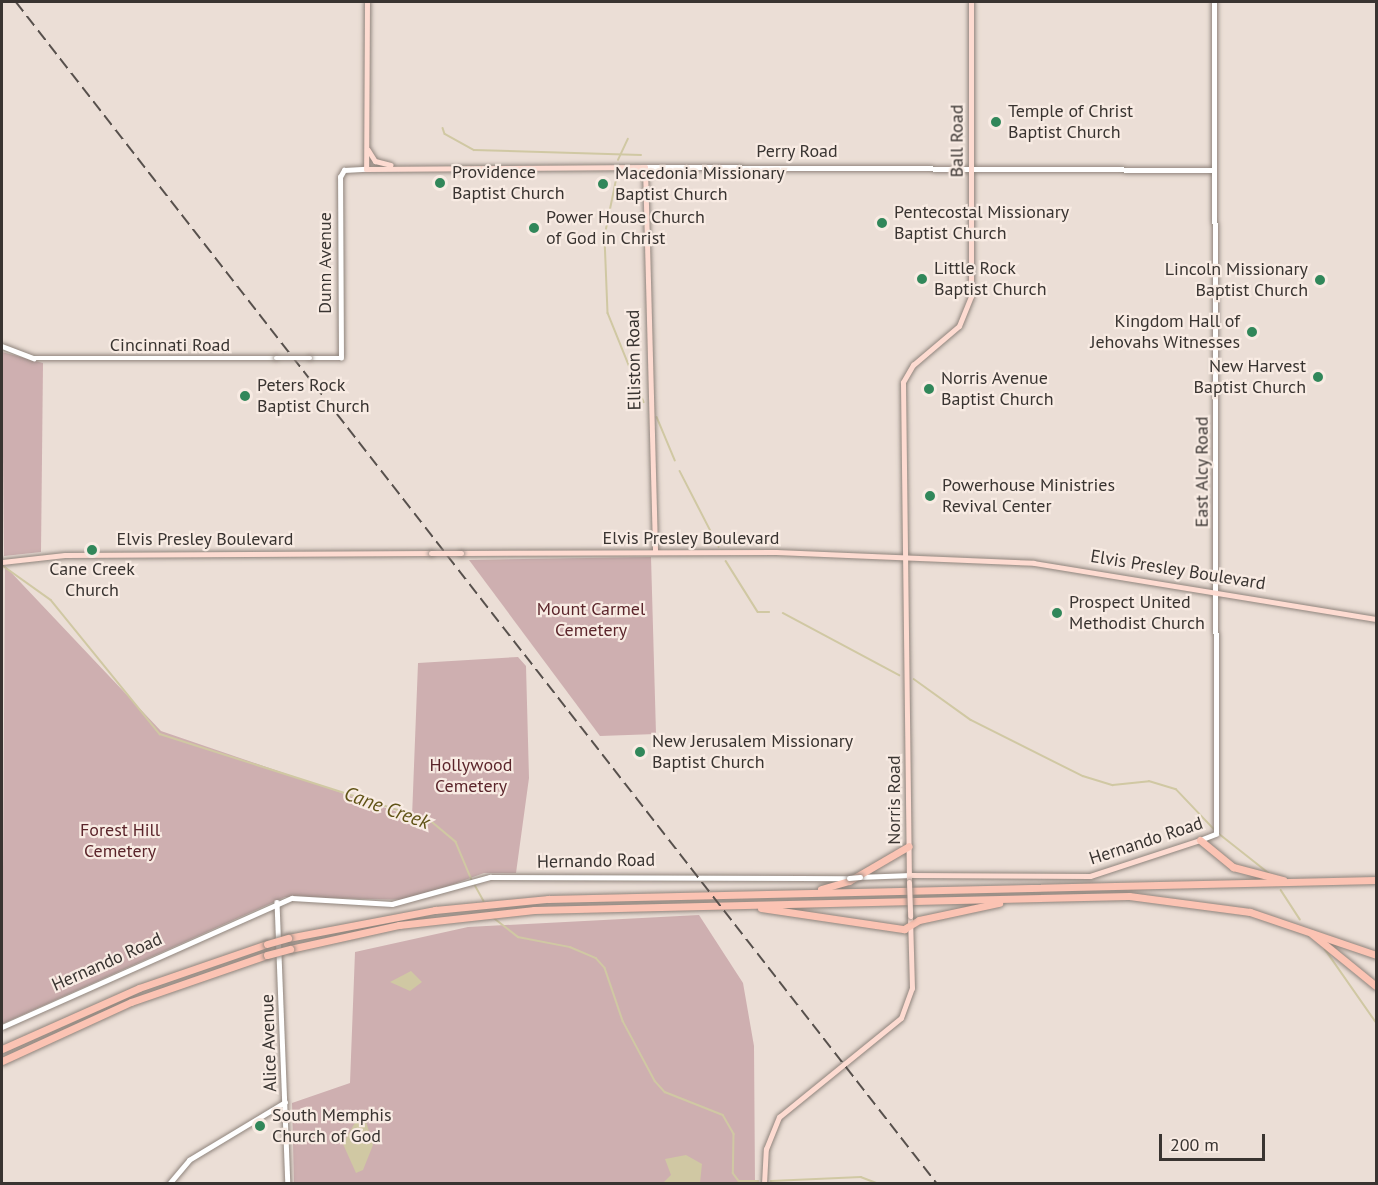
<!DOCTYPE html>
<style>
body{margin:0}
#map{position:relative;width:1378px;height:1185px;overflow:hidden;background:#ebded6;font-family:"PT Sans",sans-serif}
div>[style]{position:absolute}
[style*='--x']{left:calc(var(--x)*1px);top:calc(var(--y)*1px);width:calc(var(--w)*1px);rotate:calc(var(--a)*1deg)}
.green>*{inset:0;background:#ceafb0}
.water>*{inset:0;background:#d0c8a3}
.stream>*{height:1.5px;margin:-0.75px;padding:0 0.75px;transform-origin:0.75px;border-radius:0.75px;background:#d0c8a3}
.roads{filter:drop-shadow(0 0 2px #8f847c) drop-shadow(0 0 2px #8f847c)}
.minor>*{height:4.5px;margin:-2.25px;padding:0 2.25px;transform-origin:2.25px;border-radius:2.25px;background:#fff}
.major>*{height:5px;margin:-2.5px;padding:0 2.5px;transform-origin:2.5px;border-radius:2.5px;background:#fddbd1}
.highway>*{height:7px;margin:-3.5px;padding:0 3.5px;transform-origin:3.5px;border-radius:3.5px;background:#fbc3b3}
.rail>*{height:1.5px;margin-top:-0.75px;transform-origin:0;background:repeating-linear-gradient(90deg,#57504c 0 12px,transparent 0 18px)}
.bridges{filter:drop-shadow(0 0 2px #8f847c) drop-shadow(0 0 2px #8f847c)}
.minor-bridge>*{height:4.5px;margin:-2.25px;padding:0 2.25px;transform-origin:2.25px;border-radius:2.25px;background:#fff}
.major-bridge>*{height:5px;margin:-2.5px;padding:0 2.5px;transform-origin:2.5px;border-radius:2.5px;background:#fddbd1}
.highway-bridge>*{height:7px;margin:-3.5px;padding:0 3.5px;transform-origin:3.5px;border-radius:3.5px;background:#fbc3b3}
.dots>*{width:16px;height:16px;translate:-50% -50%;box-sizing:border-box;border:3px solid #f8ebe3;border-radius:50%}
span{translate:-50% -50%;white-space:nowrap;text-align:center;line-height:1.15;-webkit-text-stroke:4.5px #f8ebe3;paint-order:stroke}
.poi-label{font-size:18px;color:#393431}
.left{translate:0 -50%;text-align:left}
.right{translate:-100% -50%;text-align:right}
.street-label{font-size:18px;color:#393431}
.park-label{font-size:18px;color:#5b252b}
.water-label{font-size:20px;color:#605316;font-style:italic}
.frame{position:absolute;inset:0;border:3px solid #393431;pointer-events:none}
.scale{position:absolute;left:1159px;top:1134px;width:106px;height:27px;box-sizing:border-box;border:3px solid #393431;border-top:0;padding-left:8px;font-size:18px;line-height:21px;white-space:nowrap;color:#393431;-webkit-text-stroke:4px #f8ebe3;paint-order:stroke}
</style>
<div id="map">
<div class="green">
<div style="clip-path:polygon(2px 352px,43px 363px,41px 552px,4px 556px)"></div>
<div style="clip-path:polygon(651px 557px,656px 734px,600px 736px,469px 560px)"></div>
<div style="clip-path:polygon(5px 566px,161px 731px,412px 817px,418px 663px,518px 657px,526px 666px,529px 778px,516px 873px,484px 873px,410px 900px,285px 897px,2px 1024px)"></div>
<div style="clip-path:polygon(699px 915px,743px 983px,754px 1046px,755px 1183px,294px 1183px,292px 1103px,350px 1083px,355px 952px,468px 927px)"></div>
</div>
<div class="water">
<div style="clip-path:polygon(411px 971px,422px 982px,410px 991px,390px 982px)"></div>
<div style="clip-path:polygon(365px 1118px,373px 1145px,363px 1170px,356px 1173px,343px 1144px,357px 1119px)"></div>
<div style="clip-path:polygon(686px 1155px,702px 1164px,700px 1183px,663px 1183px,671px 1175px,665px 1159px)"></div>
</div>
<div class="stream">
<div style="--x:443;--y:128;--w:6;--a:72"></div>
<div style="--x:445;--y:134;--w:33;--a:29"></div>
<div style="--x:474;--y:150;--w:167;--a:1.7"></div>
<div style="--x:618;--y:160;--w:23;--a:-65"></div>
<div style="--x:606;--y:229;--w:55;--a:-78.5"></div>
<div style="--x:605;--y:238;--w:75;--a:87.7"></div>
<div style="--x:608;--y:313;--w:96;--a:68"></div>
<div style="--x:657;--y:417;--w:47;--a:67.3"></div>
<div style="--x:680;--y:471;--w:85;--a:62.8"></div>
<div style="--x:726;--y:561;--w:60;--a:57.9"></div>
<div style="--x:758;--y:612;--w:11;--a:0"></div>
<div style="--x:2;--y:565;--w:60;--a:35.5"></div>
<div style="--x:51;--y:600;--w:173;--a:50.9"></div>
<div style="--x:160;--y:734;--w:283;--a:17.7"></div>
<div style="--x:430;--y:820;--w:34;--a:40"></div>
<div style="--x:456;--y:842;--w:41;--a:67.2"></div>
<div style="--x:783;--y:613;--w:132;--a:28.1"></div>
<div style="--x:914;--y:679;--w:70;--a:35.7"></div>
<div style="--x:971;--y:720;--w:125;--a:26.6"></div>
<div style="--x:1083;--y:776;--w:31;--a:17"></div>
<div style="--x:1113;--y:785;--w:36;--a:-6"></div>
<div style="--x:1149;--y:781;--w:28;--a:17"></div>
<div style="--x:1176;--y:789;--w:55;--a:46.5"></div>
<div style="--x:1217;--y:832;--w:66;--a:38.3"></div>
<div style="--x:475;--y:885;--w:18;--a:61"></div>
<div style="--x:1281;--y:890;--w:35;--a:57"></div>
<div style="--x:494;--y:918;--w:31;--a:38"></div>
<div style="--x:518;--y:937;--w:53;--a:10.9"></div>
<div style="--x:570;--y:947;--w:28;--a:23"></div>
<div style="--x:596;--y:958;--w:13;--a:48"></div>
<div style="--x:605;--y:968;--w:56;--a:71.2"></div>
<div style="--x:623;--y:1021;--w:68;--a:61.9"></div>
<div style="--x:655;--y:1081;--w:15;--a:48"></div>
<div style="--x:665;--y:1092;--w:62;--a:21.6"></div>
<div style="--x:723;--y:1115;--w:22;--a:60"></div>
<div style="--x:734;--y:1134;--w:39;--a:91"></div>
<div style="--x:733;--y:1173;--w:10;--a:53"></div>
<div style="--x:739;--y:1181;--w:19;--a:0"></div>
<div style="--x:1325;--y:949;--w:89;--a:55.1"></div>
<div style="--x:771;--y:1181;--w:90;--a:-2.5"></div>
<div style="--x:861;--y:1177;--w:19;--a:21"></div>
</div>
<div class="roads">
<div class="minor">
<div style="--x:645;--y:167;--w:569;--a:0.3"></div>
<div style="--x:2;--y:346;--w:34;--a:21"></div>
<div style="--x:34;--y:358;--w:242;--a:0"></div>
<div style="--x:310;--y:358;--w:31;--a:0"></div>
<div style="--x:341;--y:358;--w:181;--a:-90.3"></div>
<div style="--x:340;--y:177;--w:8;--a:-60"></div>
<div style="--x:344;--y:170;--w:22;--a:-3"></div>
<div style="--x:1200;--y:840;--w:17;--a:-21"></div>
<div style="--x:1216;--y:834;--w:832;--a:-90.14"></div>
<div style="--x:860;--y:877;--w:49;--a:-2.3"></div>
<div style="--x:277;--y:902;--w:282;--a:87.8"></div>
<div style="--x:2;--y:1027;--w:317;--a:-24"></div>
<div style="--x:292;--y:898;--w:100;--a:3.4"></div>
<div style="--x:392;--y:904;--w:102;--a:-15.4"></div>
<div style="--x:490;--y:877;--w:359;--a:0.2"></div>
<div style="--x:169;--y:1184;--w:31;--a:-50"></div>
<div style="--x:189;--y:1160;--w:112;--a:-31.1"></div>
</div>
<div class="major">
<div style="--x:367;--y:2;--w:167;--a:90.3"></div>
<div style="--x:366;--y:169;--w:279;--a:-0.4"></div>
<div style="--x:645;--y:167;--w:385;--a:88.5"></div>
<div style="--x:368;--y:150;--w:13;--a:58"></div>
<div style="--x:375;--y:161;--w:16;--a:14"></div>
<div style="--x:461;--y:553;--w:315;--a:-0.2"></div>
<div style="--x:776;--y:552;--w:258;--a:2.4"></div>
<div style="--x:1034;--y:563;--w:347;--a:9.3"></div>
<div style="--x:2;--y:562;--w:63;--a:-6.3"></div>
<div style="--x:65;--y:555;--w:366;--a:-0.3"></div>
<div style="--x:909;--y:875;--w:181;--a:0.3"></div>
<div style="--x:1090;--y:876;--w:116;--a:-18.1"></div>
<div style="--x:909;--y:882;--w:500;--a:-90.69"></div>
<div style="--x:903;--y:382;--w:20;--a:-60"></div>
<div style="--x:913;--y:365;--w:60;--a:-40.3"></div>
<div style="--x:959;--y:326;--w:32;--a:-68"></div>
<div style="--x:971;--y:296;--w:294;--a:-90"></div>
<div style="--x:764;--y:1184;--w:35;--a:-87"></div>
<div style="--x:766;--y:1149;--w:35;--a:-68"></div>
<div style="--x:779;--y:1117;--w:157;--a:-39.1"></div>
<div style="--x:901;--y:1018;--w:32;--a:-70"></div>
<div style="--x:912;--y:988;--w:72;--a:-91.6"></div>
</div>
<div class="highway">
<div style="--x:1200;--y:840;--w:43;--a:39.3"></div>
<div style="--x:1233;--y:867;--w:52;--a:14.6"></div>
<div style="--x:821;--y:889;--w:29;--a:-16"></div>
<div style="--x:849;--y:881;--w:69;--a:-30.3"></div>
<div style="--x:761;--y:908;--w:145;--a:8.4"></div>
<div style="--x:904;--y:929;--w:17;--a:-31"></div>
<div style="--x:919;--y:920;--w:82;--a:-12"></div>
<div style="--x:1312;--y:934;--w:82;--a:39.1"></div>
<div style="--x:288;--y:938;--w:150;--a:-10.8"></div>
<div style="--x:435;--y:910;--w:114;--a:-5.6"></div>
<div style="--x:548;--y:899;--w:828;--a:-1.31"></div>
<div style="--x:290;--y:949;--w:112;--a:-12.4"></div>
<div style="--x:399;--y:925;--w:136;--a:-6.3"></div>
<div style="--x:534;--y:910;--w:595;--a:-1.35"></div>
<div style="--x:1129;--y:896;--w:122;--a:7.5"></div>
<div style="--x:1250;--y:912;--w:133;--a:18.8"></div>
<div style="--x:2;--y:1049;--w:150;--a:-24"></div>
<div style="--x:139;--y:988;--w:135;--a:-19"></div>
<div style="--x:2;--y:1061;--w:142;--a:-24.6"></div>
<div style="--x:131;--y:1002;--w:144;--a:-19.1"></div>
</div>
</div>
<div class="rail">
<div style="--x:16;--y:2;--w:1498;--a:52.07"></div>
</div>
<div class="bridges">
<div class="minor-bridge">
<div style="--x:276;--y:358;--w:34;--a:0"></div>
<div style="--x:849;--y:878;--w:11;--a:-5"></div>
</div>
<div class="major-bridge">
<div style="--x:431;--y:553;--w:30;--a:0"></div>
<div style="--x:909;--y:882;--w:34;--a:88"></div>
</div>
<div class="highway-bridge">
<div style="--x:267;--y:944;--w:22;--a:-16"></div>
<div style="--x:267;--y:955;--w:24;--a:-15"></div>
</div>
</div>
<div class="dots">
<div style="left:996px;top:122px;background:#31875a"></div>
<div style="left:440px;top:183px;background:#31875a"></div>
<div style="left:603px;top:184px;background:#31875a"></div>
<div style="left:882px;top:223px;background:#31875a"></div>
<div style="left:534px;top:228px;background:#31875a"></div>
<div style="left:922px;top:279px;background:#31875a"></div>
<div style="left:1320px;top:280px;background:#31875a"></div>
<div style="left:1252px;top:332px;background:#31875a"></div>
<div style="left:1318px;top:377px;background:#31875a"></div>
<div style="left:929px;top:389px;background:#31875a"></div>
<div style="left:245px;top:396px;background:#31875a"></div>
<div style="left:930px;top:496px;background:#31875a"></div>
<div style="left:92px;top:550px;background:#31875a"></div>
<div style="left:1057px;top:613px;background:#31875a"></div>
<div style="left:640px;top:752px;background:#31875a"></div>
<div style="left:260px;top:1126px;background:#31875a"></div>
</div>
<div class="poi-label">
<span class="left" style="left:1008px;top:122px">Temple of Christ<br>Baptist Church</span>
<span class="left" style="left:452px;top:183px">Providence<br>Baptist Church</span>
<span class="left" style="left:615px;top:184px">Macedonia Missionary<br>Baptist Church</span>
<span class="left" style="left:894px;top:223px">Pentecostal Missionary<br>Baptist Church</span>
<span class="left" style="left:546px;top:228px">Power House Church<br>of God in Christ</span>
<span class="left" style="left:934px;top:279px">Little Rock<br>Baptist Church</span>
<span class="right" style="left:1308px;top:280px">Lincoln Missionary<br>Baptist Church</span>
<span class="right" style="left:1240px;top:332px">Kingdom Hall of<br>Jehovahs Witnesses</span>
<span class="right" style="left:1306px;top:377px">New Harvest<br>Baptist Church</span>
<span class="left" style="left:941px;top:389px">Norris Avenue<br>Baptist Church</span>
<span class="left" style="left:257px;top:396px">Peters Rock<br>Baptist Church</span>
<span class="left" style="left:942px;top:496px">Powerhouse Ministries<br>Revival Center</span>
<span style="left:92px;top:580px">Cane Creek<br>Church</span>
<span class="left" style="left:1069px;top:613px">Prospect United<br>Methodist Church</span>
<span class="left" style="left:652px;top:752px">New Jerusalem Missionary<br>Baptist Church</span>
<span class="left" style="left:272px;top:1126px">South Memphis<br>Church of God</span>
</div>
<div class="street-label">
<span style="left:957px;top:141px;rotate:-90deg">Ball Road</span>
<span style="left:797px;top:151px">Perry Road</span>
<span style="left:325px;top:263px;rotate:-90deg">Dunn Avenue</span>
<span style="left:170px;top:345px">Cincinnati Road</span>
<span style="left:634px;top:360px;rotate:-91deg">Elliston Road</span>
<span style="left:1202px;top:472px;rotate:-90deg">East Alcy Road</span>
<span style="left:691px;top:538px">Elvis Presley Boulevard</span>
<span style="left:205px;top:539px">Elvis Presley Boulevard</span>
<span style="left:1178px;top:570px;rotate:9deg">Elvis Presley Boulevard</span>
<span style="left:894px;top:800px;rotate:-90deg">Norris Road</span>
<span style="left:1146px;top:841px;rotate:-18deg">Hernando Road</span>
<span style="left:596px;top:861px;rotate:-1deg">Hernando Road</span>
<span style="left:107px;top:962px;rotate:-24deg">Hernando Road</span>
<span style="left:269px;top:1043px;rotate:-92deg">Alice Avenue</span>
</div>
<div class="park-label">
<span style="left:591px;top:620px">Mount Carmel<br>Cemetery</span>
<span style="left:471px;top:776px">Hollywood<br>Cemetery</span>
<span style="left:120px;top:841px">Forest Hill<br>Cemetery</span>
</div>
<div class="water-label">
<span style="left:387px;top:808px;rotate:20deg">Cane Creek</span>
</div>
<div class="frame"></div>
<div class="scale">200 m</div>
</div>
